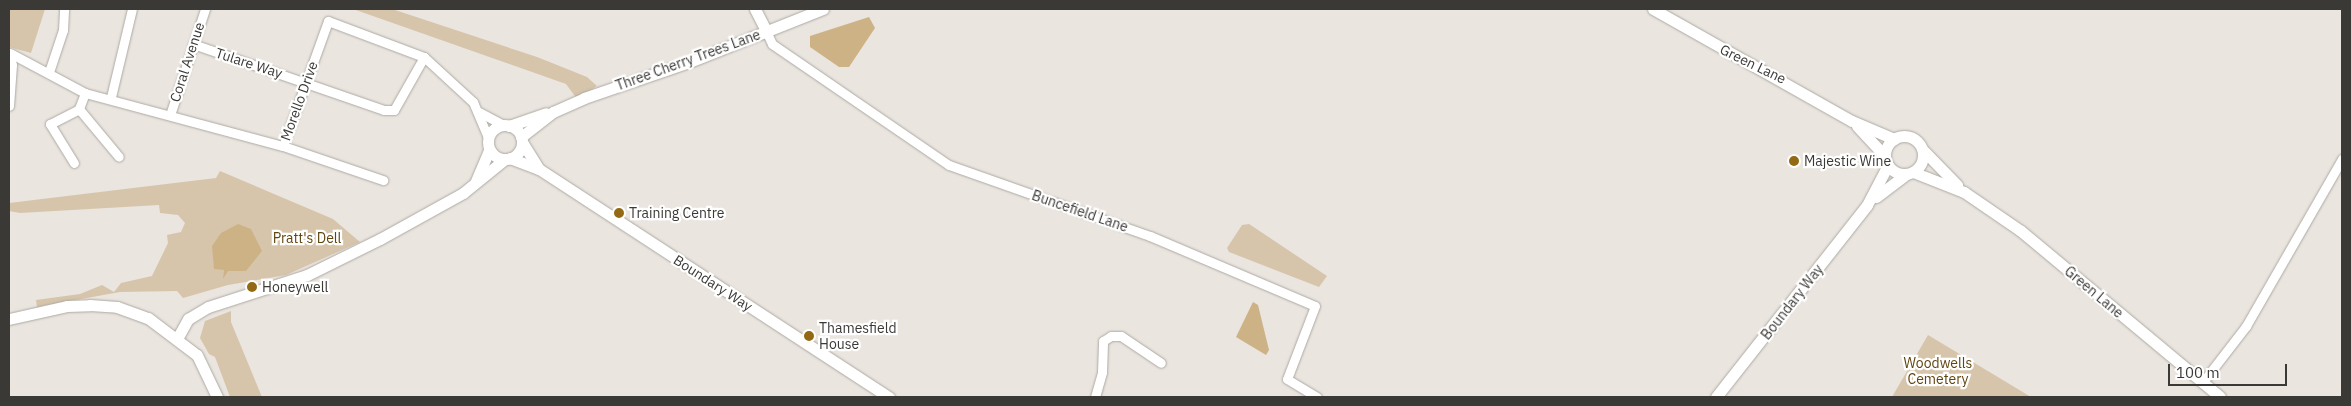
<!DOCTYPE html>
<style>
body{margin:0}
#map{position:relative;width:2351px;height:406px;overflow:hidden;background:#eae5df;font-family:"IBM Plex Sans",sans-serif}
div>[style]{position:absolute}
[style*='--x']{left:calc(var(--x)*1px);top:calc(var(--y)*1px);width:calc(var(--w)*1px);rotate:calc(var(--a)*1deg)}
.green>*{inset:0;background:#d6c5ab}
.water>*{inset:0;background:#cdb286}
.roads{filter:drop-shadow(0 0 1px #ada9a3) drop-shadow(0 0 1px #ada9a3)}
.minor>*{height:9px;margin:-4.5px;padding:0 4.5px;transform-origin:4.5px;border-radius:4.5px;background:#fff}
.tertiary>*{height:11px;margin:-5.5px;padding:0 5.5px;transform-origin:5.5px;border-radius:5.5px;background:#fff}
.tertiary>.ring{margin:-5.5px;padding:0;box-sizing:content-box;background:none;border:11px solid #fff;border-radius:50%}
.dots>*{width:14px;height:14px;translate:-50% -50%;box-sizing:border-box;border:2px solid #fff;border-radius:50%}
span{translate:-50% -50%;white-space:nowrap;text-align:center;line-height:1.15;-webkit-text-stroke:4.5px #fff;paint-order:stroke}
.street-label{font-size:14px;color:#3b3936}
.poi-label{font-size:14px;color:#3b3936}
.left{translate:0 -50%;text-align:left}
.park-label{font-size:14px;color:#61450f}
.frame{position:absolute;inset:0;border:10px solid #3b3936;pointer-events:none}
.scale{position:absolute;left:2168px;top:364px;width:119px;height:22px;box-sizing:border-box;border:2px solid #3b3936;border-top:0;padding-left:6px;font-size:15px;line-height:18px;white-space:nowrap;color:#3b3936;-webkit-text-stroke:4px #fff;paint-order:stroke}
</style>
<div id="map">
<div class="green">
<div style="clip-path:polygon(9px 9px,45px 9px,31px 53px,9px 47px)"></div>
<div style="clip-path:polygon(353px 9px,392px 9px,537px 57px,587px 77px,597px 86px,577px 99px,566px 84px)"></div>
<div style="clip-path:polygon(220px 171px,333px 219px,360px 242px,286px 275px,228px 285px,183px 298px,177px 291px,120px 292px,37px 307px,36px 300px,80px 294px,102px 285px,114px 292px,121px 283px,152px 276px,168px 243px,167px 235px,181px 232px,185px 223px,178px 215px,160px 213px,159px 205px,20px 213px,9px 211px,9px 203px,216px 178px)"></div>
<div style="clip-path:polygon(1249px 224px,1327px 276px,1319px 287px,1229px 252px,1227px 248px,1242px 225px)"></div>
<div style="clip-path:polygon(231px 311px,231px 322px,262px 397px,230px 397px,215px 357px,209px 354px,200px 338px,205px 321px)"></div>
<div style="clip-path:polygon(1928px 335px,2031px 397px,1892px 397px)"></div>
</div>
<div class="water">
<div style="clip-path:polygon(869px 17px,875px 28px,849px 67px,839px 67px,810px 47px,810px 36px)"></div>
<div style="clip-path:polygon(238px 224px,251px 229px,262px 251px,246px 271px,228px 271px,223px 279px,224px 270px,214px 269px,212px 246px,221px 233px)"></div>
<div style="clip-path:polygon(1253px 302px,1258px 305px,1269px 350px,1266px 355px,1236px 337px)"></div>
</div>
<div class="roads">
<div class="minor">
<div style="--x:766;--y:31;--w:14;--a:65"></div>
<div style="--x:772;--y:44;--w:214;--a:34.4"></div>
<div style="--x:949;--y:165;--w:213;--a:19.5"></div>
<div style="--x:1150;--y:236;--w:179;--a:23"></div>
<div style="--x:1315;--y:306;--w:78;--a:111"></div>
<div style="--x:1287;--y:379;--w:35;--a:31"></div>
<div style="--x:193;--y:44;--w:202;--a:19.1"></div>
<div style="--x:384;--y:110;--w:10;--a:0"></div>
<div style="--x:394;--y:110;--w:61;--a:-60.5"></div>
<div style="--x:9;--y:53;--w:12;--a:76"></div>
<div style="--x:12;--y:65;--w:41;--a:94.2"></div>
<div style="--x:10;--y:53;--w:85;--a:28.1"></div>
<div style="--x:85;--y:93;--w:205;--a:15"></div>
<div style="--x:283;--y:146;--w:106;--a:18.8"></div>
<div style="--x:49;--y:72;--w:44;--a:-71.6"></div>
<div style="--x:63;--y:30;--w:21;--a:-87"></div>
<div style="--x:85;--y:93;--w:17;--a:111"></div>
<div style="--x:79;--y:109;--w:62;--a:50.2"></div>
<div style="--x:111;--y:97;--w:90;--a:-76.6"></div>
<div style="--x:477;--y:111;--w:30;--a:28"></div>
<div style="--x:170;--y:115;--w:112;--a:-71.7"></div>
<div style="--x:283;--y:146;--w:133;--a:-70.2"></div>
<div style="--x:328;--y:21;--w:103;--a:20.6"></div>
<div style="--x:424;--y:57;--w:67;--a:42.6"></div>
<div style="--x:473;--y:102;--w:38;--a:67"></div>
<div style="--x:74;--y:163;--w:46;--a:-121.6"></div>
<div style="--x:50;--y:124;--w:33;--a:-27"></div>
<div style="--x:2202;--y:383;--w:72;--a:-52.3"></div>
<div style="--x:2246;--y:326;--w:193;--a:-60.1"></div>
<div style="--x:1095;--y:397;--w:26;--a:-74"></div>
<div style="--x:1102;--y:372;--w:31;--a:-88"></div>
<div style="--x:1103;--y:341;--w:9;--a:-32"></div>
<div style="--x:1111;--y:336;--w:10;--a:0"></div>
<div style="--x:1121;--y:336;--w:48;--a:34"></div>
</div>
<div class="tertiary">
<div style="--x:755;--y:9;--w:25;--a:63"></div>
<div style="--x:1653;--y:9;--w:228;--a:29.4"></div>
<div style="--x:1852;--y:121;--w:46;--a:23.2"></div>
<div class="ring" style="left:488px;top:125px;width:23px;height:23px"></div>
<div style="--x:509;--y:126;--w:39;--a:-19"></div>
<div style="--x:1857;--y:126;--w:41;--a:47"></div>
<div class="ring" style="left:1885px;top:136px;width:27px;height:27px"></div>
<div style="--x:521;--y:137;--w:41;--a:-38"></div>
<div style="--x:553;--y:112;--w:34;--a:-24"></div>
<div style="--x:584;--y:98;--w:111;--a:-18.9"></div>
<div style="--x:689;--y:62;--w:144;--a:-21.6"></div>
<div style="--x:522;--y:142;--w:32;--a:58"></div>
<div style="--x:1923;--y:150;--w:49;--a:45.8"></div>
<div style="--x:510;--y:158;--w:31;--a:21"></div>
<div style="--x:539;--y:169;--w:418;--a:33.1"></div>
<div style="--x:1913;--y:172;--w:55;--a:21.4"></div>
<div style="--x:1964;--y:192;--w:69;--a:34.4"></div>
<div style="--x:2021;--y:231;--w:259;--a:39.8"></div>
<div style="--x:476;--y:181;--w:34;--a:-67"></div>
<div style="--x:1876;--y:197;--w:38;--a:-37"></div>
<div style="--x:9;--y:319;--w:59;--a:-12.6"></div>
<div style="--x:67;--y:306;--w:23;--a:-2"></div>
<div style="--x:90;--y:305;--w:27;--a:4"></div>
<div style="--x:117;--y:307;--w:33;--a:20"></div>
<div style="--x:148;--y:318;--w:61;--a:37.1"></div>
<div style="--x:197;--y:355;--w:47;--a:64.5"></div>
<div style="--x:178;--y:337;--w:21;--a:-61"></div>
<div style="--x:188;--y:319;--w:23;--a:-31"></div>
<div style="--x:208;--y:307;--w:104;--a:-17.9"></div>
<div style="--x:307;--y:275;--w:81;--a:-26.3"></div>
<div style="--x:380;--y:239;--w:95;--a:-29"></div>
<div style="--x:463;--y:193;--w:54;--a:-39"></div>
<div style="--x:1716;--y:397;--w:244;--a:-51.8"></div>
<div style="--x:1867;--y:205;--w:45;--a:-62.3"></div>
</div>
</div>
<div class="dots">
<div style="left:1794px;top:161px;background:#936913"></div>
<div style="left:619px;top:213px;background:#936913"></div>
<div style="left:252px;top:287px;background:#936913"></div>
<div style="left:809px;top:336px;background:#936913"></div>
</div>
<div class="street-label">
<span style="left:688px;top:60px;rotate:-20deg">Three Cherry Trees Lane</span>
<span style="left:187px;top:62px;rotate:-72deg">Coral Avenue</span>
<span style="left:249px;top:63px;rotate:18deg">Tulare Way</span>
<span style="left:1753px;top:64px;rotate:26deg">Green Lane</span>
<span style="left:299px;top:101px;rotate:-70deg">Morello Drive</span>
<span style="left:1080px;top:211px;rotate:19deg">Buncefield Lane</span>
<span style="left:713px;top:283px;rotate:33deg">Boundary Way</span>
<span style="left:2094px;top:292px;rotate:40deg">Green Lane</span>
<span style="left:1792px;top:302px;rotate:-52deg">Boundary Way</span>
</div>
<div class="poi-label">
<span class="left" style="left:1804px;top:161px">Majestic Wine</span>
<span class="left" style="left:629px;top:213px">Training Centre</span>
<span class="left" style="left:262px;top:287px">Honeywell</span>
<span class="left" style="left:819px;top:336px">Thamesfield<br>House</span>
</div>
<div class="park-label">
<span style="left:307px;top:238px">Pratt's Dell</span>
<span style="left:1938px;top:371px">Woodwells<br>Cemetery</span>
</div>
<div class="frame"></div>
<div class="scale">100 m</div>
</div>
